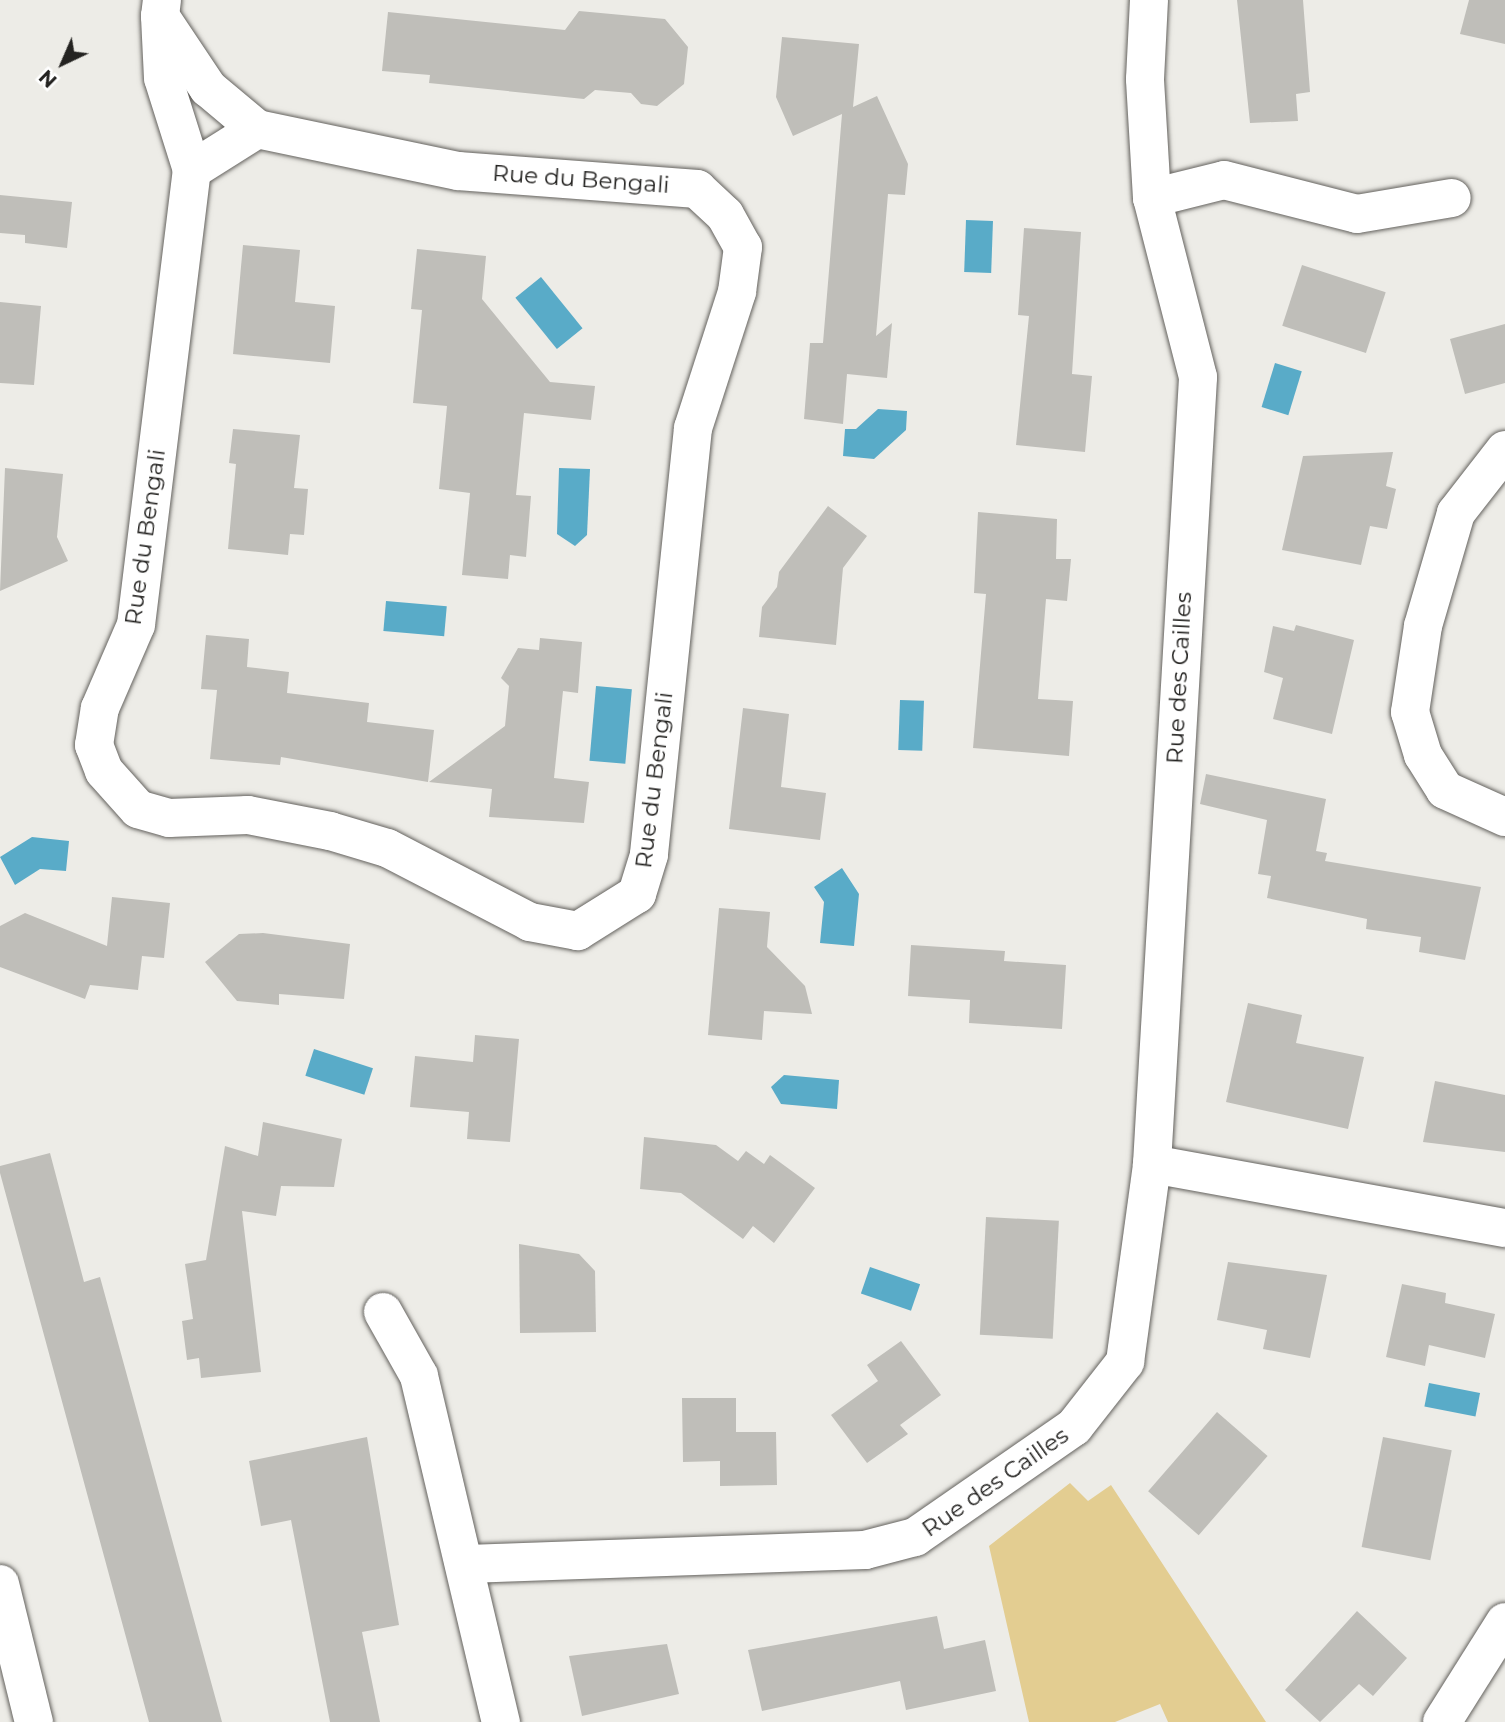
<!DOCTYPE html>
<style>
body{margin:0}
#map{position:relative;width:1505px;height:1722px;overflow:hidden;background:#edece7;font-family:Montserrat,sans-serif}
div>[style]{position:absolute}
[style*='--x']{left:calc(var(--x)*1px);top:calc(var(--y)*1px);width:calc(var(--w)*1px);rotate:calc(var(--a)*1deg)}
.green>*{inset:0;background:#e3cd91}
.water>*{inset:0;background:#59abc8;transform-origin:0 0}
.building>*{inset:0;background:#bfbeb9;transform-origin:0 0}
.roads{filter:drop-shadow(0 0 2px #64625e) drop-shadow(0 0 2px #64625e)}
.minor>*{height:38px;margin:-19px;padding:0 19px;transform-origin:19px;border-radius:19px;background:#fff}
span{translate:-50% -50%;white-space:nowrap;text-align:center;line-height:1.15;-webkit-text-stroke:5px #fff;paint-order:stroke}
.street-label{font-size:23px;color:#242321}
.north{position:absolute;left:28px;top:28px;width:70px;height:70px;-webkit-text-stroke:5px #fff;paint-order:stroke;rotate:224deg;font-size:19px;font-weight:700;line-height:28px;text-align:center;color:#242321}
.north::after{content:'';display:block;margin:auto;width:24px;height:32px;background:#242321;clip-path:polygon(50% 0,100% 100%,50% 72%,0 100%)}
</style>
<div id="map">
<div class="green">
<div style="clip-path:polygon(1070px 1483px,1088px 1501px,1111px 1485px,1266px 1722px,1168px 1722px,1160px 1704px,1115px 1722px,1029px 1722px,989px 1546px)"></div>
</div>
<div class="water">
<div style="left:966px;top:220px;width:27px;height:52px;rotate:2deg"></div>
<div style="left:541px;top:277px;width:66px;height:33px;rotate:51deg"></div>
<div style="left:1275px;top:363px;width:28px;height:46px;rotate:17deg"></div>
<div style="clip-path:polygon(878px 409px,907px 411px,906px 430px,874px 459px,843px 456px,845px 429px,856px 429px)"></div>
<div style="clip-path:polygon(559px 468px,590px 469px,587px 535px,575px 546px,557px 534px)"></div>
<div style="left:386px;top:601px;width:61px;height:30px;rotate:5deg"></div>
<div style="left:596px;top:686px;width:36px;height:75px;rotate:5deg"></div>
<div style="left:900px;top:700px;width:24px;height:50px;rotate:2deg"></div>
<div style="clip-path:polygon(32px 837px,69px 841px,66px 871px,40px 869px,15px 885px,0 857px)"></div>
<div style="clip-path:polygon(842px 868px,859px 894px,854px 946px,820px 943px,824px 902px,814px 887px)"></div>
<div style="left:314px;top:1049px;width:62px;height:28px;rotate:18deg"></div>
<div style="clip-path:polygon(784px 1075px,839px 1080px,837px 1109px,781px 1104px,771px 1087px)"></div>
<div style="left:870px;top:1267px;width:53px;height:28px;rotate:19deg"></div>
<div style="left:1429px;top:1383px;width:52px;height:24px;rotate:11deg"></div>
</div>
<div class="building">
<div style="clip-path:polygon(1237px 0,1303px 0,1310px 92px,1296px 94px,1298px 121px,1250px 123px)"></div>
<div style="clip-path:polygon(1469px 0,1505px 0,1505px 44px,1460px 34px)"></div>
<div style="clip-path:polygon(579px 11px,665px 19px,688px 47px,684px 84px,657px 106px,641px 104px,631px 93px,595px 90px,584px 99px,429px 83px,430px 75px,382px 71px,388px 12px,565px 30px)"></div>
<div style="clip-path:polygon(782px 37px,859px 44px,853px 107px,877px 96px,908px 164px,905px 195px,888px 194px,876px 336px,892px 323px,887px 378px,847px 374px,843px 424px,804px 419px,810px 343px,823px 343px,842px 114px,793px 136px,776px 97px)"></div>
<div style="clip-path:polygon(0 195px,72px 202px,67px 248px,25px 243px,25px 235px,0 233px)"></div>
<div style="clip-path:polygon(1024px 228px,1081px 232px,1072px 374px,1092px 376px,1085px 452px,1016px 445px,1029px 316px,1018px 315px)"></div>
<div style="clip-path:polygon(243px 245px,300px 250px,295px 302px,335px 306px,330px 363px,233px 354px)"></div>
<div style="clip-path:polygon(417px 249px,486px 256px,482px 299px,550px 382px,595px 386px,591px 420px,524px 413px,516px 495px,531px 496px,526px 557px,510px 555px,508px 579px,462px 575px,470px 493px,439px 489px,447px 406px,413px 403px,422px 310px,411px 309px)"></div>
<div style="left:1302px;top:265px;width:88px;height:64px;rotate:18deg"></div>
<div style="clip-path:polygon(0 302px,41px 306px,34px 385px,0 383px)"></div>
<div style="clip-path:polygon(1505px 324px,1505px 383px,1465px 394px,1450px 339px)"></div>
<div style="clip-path:polygon(233px 429px,300px 435px,294px 488px,308px 489px,304px 535px,290px 534px,288px 555px,228px 549px,236px 464px,229px 463px)"></div>
<div style="clip-path:polygon(1393px 452px,1386px 486px,1396px 489px,1387px 529px,1370px 526px,1361px 565px,1282px 550px,1303px 456px)"></div>
<div style="clip-path:polygon(5px 468px,63px 474px,57px 537px,68px 561px,0 591px)"></div>
<div style="clip-path:polygon(828px 506px,867px 536px,843px 568px,836px 645px,759px 637px,762px 607px,777px 587px,779px 572px)"></div>
<div style="clip-path:polygon(978px 512px,1057px 519px,1056px 559px,1071px 559px,1067px 601px,1046px 599px,1038px 699px,1073px 701px,1069px 756px,973px 748px,986px 594px,974px 593px)"></div>
<div style="clip-path:polygon(1296px 625px,1354px 640px,1332px 734px,1273px 719px,1283px 678px,1264px 672px,1273px 626px,1294px 631px)"></div>
<div style="clip-path:polygon(206px 635px,249px 639px,247px 667px,289px 672px,287px 693px,369px 703px,367px 722px,434px 730px,428px 782px,281px 757px,280px 765px,210px 759px,217px 690px,201px 689px)"></div>
<div style="clip-path:polygon(540px 638px,582px 642px,578px 693px,563px 691px,554px 778px,589px 782px,584px 823px,489px 817px,492px 789px,429px 782px,505px 726px,509px 686px,501px 678px,518px 648px,539px 650px)"></div>
<div style="clip-path:polygon(743px 708px,789px 714px,781px 787px,826px 793px,820px 840px,729px 829px)"></div>
<div style="clip-path:polygon(1206px 774px,1326px 799px,1316px 851px,1327px 853px,1325px 861px,1481px 887px,1465px 960px,1419px 952px,1421px 937px,1366px 929px,1367px 919px,1267px 898px,1271px 876px,1258px 874px,1267px 820px,1200px 804px)"></div>
<div style="clip-path:polygon(112px 897px,170px 903px,164px 958px,142px 956px,138px 990px,90px 985px,85px 999px,0 967px,0 926px,25px 913px,107px 946px)"></div>
<div style="clip-path:polygon(719px 908px,770px 912px,767px 947px,805px 986px,812px 1014px,764px 1011px,762px 1040px,708px 1035px)"></div>
<div style="clip-path:polygon(263px 933px,350px 944px,344px 999px,279px 994px,279px 1005px,237px 1001px,205px 962px,239px 934px)"></div>
<div style="clip-path:polygon(911px 945px,1005px 951px,1004px 961px,1066px 965px,1062px 1029px,969px 1023px,970px 1000px,908px 996px)"></div>
<div style="clip-path:polygon(1248px 1003px,1302px 1015px,1296px 1043px,1364px 1057px,1348px 1129px,1226px 1102px)"></div>
<div style="clip-path:polygon(475px 1035px,519px 1039px,510px 1142px,467px 1139px,469px 1112px,410px 1107px,415px 1056px,473px 1062px)"></div>
<div style="clip-path:polygon(1435px 1081px,1505px 1095px,1505px 1152px,1423px 1142px)"></div>
<div style="clip-path:polygon(263px 1122px,342px 1139px,334px 1187px,281px 1186px,276px 1216px,242px 1211px,261px 1372px,201px 1378px,199px 1358px,187px 1360px,182px 1321px,193px 1319px,185px 1264px,206px 1260px,225px 1146px,258px 1156px)"></div>
<div style="clip-path:polygon(644px 1137px,716px 1145px,738px 1161px,746px 1151px,764px 1164px,770px 1155px,815px 1188px,774px 1243px,753px 1226px,743px 1239px,681px 1193px,640px 1189px)"></div>
<div style="clip-path:polygon(50px 1153px,84px 1282px,100px 1277px,222px 1722px,149px 1722px,0 1173px,0 1166px)"></div>
<div style="left:986px;top:1217px;width:73px;height:118px;rotate:3deg"></div>
<div style="clip-path:polygon(519px 1244px,579px 1254px,595px 1271px,596px 1332px,520px 1333px)"></div>
<div style="clip-path:polygon(1228px 1262px,1327px 1275px,1310px 1358px,1263px 1349px,1267px 1330px,1217px 1320px)"></div>
<div style="clip-path:polygon(1402px 1284px,1446px 1293px,1445px 1303px,1495px 1314px,1485px 1358px,1429px 1345px,1425px 1366px,1386px 1357px)"></div>
<div style="clip-path:polygon(901px 1341px,941px 1395px,900px 1425px,908px 1434px,867px 1463px,831px 1415px,878px 1381px,867px 1365px)"></div>
<div style="clip-path:polygon(682px 1398px,736px 1398px,736px 1432px,776px 1432px,777px 1485px,720px 1486px,720px 1461px,683px 1462px)"></div>
<div style="left:1217px;top:1412px;width:67px;height:105px;rotate:41deg"></div>
<div style="clip-path:polygon(367px 1437px,399px 1625px,362px 1632px,380px 1722px,330px 1722px,291px 1520px,261px 1526px,249px 1461px)"></div>
<div style="left:1383px;top:1437px;width:70px;height:112px;rotate:11deg"></div>
<div style="clip-path:polygon(1357px 1611px,1407px 1658px,1373px 1696px,1359px 1684px,1320px 1722px,1285px 1690px)"></div>
<div style="clip-path:polygon(937px 1616px,944px 1649px,985px 1640px,996px 1691px,906px 1710px,900px 1681px,762px 1711px,748px 1650px)"></div>
<div style="clip-path:polygon(667px 1644px,679px 1694px,582px 1716px,569px 1656px)"></div>
</div>
<div class="roads">
<div class="minor">
<div style="--x:160;--y:16;--w:87;--a:56.3"></div>
<div style="--x:208;--y:88;--w:64;--a:39.9"></div>
<div style="--x:257;--y:129;--w:205;--a:11.8"></div>
<div style="--x:458;--y:171;--w:240;--a:4.3"></div>
<div style="--x:697;--y:189;--w:38;--a:43"></div>
<div style="--x:725;--y:215;--w:37;--a:61"></div>
<div style="--x:743;--y:247;--w:45;--a:97.6"></div>
<div style="--x:737;--y:292;--w:143;--a:107.9"></div>
<div style="--x:693;--y:428;--w:429;--a:95.9"></div>
<div style="--x:649;--y:855;--w:41;--a:107.1"></div>
<div style="--x:637;--y:894;--w:70;--a:147.9"></div>
<div style="--x:578;--y:931;--w:49;--a:-169.4"></div>
<div style="--x:530;--y:922;--w:161;--a:-152.6"></div>
<div style="--x:387;--y:848;--w:59;--a:-163.4"></div>
<div style="--x:330;--y:831;--w:84;--a:-169"></div>
<div style="--x:248;--y:815;--w:79;--a:177.8"></div>
<div style="--x:169;--y:818;--w:32;--a:-164"></div>
<div style="--x:138;--y:809;--w:51;--a:-131.8"></div>
<div style="--x:104;--y:771;--w:28;--a:-111"></div>
<div style="--x:94;--y:745;--w:37;--a:-81"></div>
<div style="--x:100;--y:708;--w:90;--a:-66.6"></div>
<div style="--x:136;--y:625;--w:458;--a:-83"></div>
<div style="--x:192;--y:170;--w:96;--a:-107.5"></div>
<div style="--x:163;--y:78;--w:62;--a:-92.8"></div>
<div style="--x:160;--y:16;--w:16;--a:-83"></div>
<div style="--x:192;--y:170;--w:77;--a:-32.2"></div>
<div style="--x:1152;--y:198;--w:74;--a:-14"></div>
<div style="--x:1224;--y:180;--w:137;--a:14.3"></div>
<div style="--x:1357;--y:214;--w:96;--a:-9.6"></div>
<div style="--x:1505;--y:450;--w:80;--a:127.9"></div>
<div style="--x:1456;--y:513;--w:118;--a:106.3"></div>
<div style="--x:1423;--y:626;--w:87;--a:98.6"></div>
<div style="--x:1410;--y:712;--w:45;--a:73.2"></div>
<div style="--x:1423;--y:755;--w:41;--a:57.8"></div>
<div style="--x:1445;--y:790;--w:66;--a:24.2"></div>
<div style="--x:1152;--y:1164;--w:359;--a:10.3"></div>
<div style="--x:383;--y:1312;--w:73;--a:60.6"></div>
<div style="--x:419;--y:1376;--w:356;--a:76.7"></div>
<div style="--x:467;--y:1564;--w:398;--a:-2"></div>
<div style="--x:865;--y:1550;--w:52;--a:-14.6"></div>
<div style="--x:915;--y:1537;--w:193;--a:-34.7"></div>
<div style="--x:1074;--y:1427;--w:83;--a:-51.9"></div>
<div style="--x:1125;--y:1362;--w:200;--a:-82.2"></div>
<div style="--x:1152;--y:1164;--w:788;--a:-86.65"></div>
<div style="--x:1198;--y:377;--w:185;--a:-104.4"></div>
<div style="--x:1152;--y:198;--w:119;--a:-93.4"></div>
<div style="--x:1145;--y:79;--w:79;--a:-87.1"></div>
<div style="--x:0;--y:1584;--w:142;--a:76.2"></div>
<div style="--x:1442;--y:1722;--w:118;--a:-57.8"></div>
</div>
</div>
<div class="street-label">
<span style="left:581px;top:179px;rotate:4deg">Rue du Bengali</span>
<span style="left:145px;top:537px;rotate:-82deg">Rue du Bengali</span>
<span style="left:1179px;top:678px;rotate:-87deg">Rue des Cailles</span>
<span style="left:654px;top:780px;rotate:-83deg">Rue du Bengali</span>
<span style="left:995px;top:1482px;rotate:-35deg">Rue des Cailles</span>
</div>
<div class="north">N</div>
</div>
